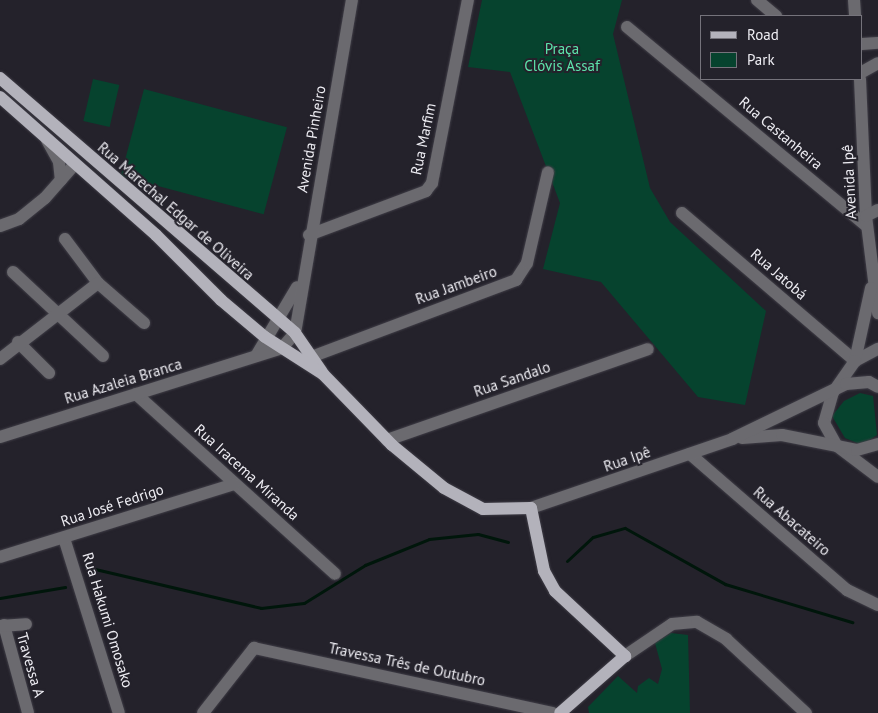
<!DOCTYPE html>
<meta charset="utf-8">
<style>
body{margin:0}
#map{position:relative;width:878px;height:713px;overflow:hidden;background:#24222b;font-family:"PT Sans",sans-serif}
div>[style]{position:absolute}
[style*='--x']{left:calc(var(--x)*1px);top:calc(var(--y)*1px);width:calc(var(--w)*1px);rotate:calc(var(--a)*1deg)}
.green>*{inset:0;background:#06432e;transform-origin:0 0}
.stream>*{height:3px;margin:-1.5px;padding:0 1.5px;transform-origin:1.5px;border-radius:1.5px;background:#00160b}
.roads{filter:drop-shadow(0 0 1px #403e47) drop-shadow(0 0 1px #403e47)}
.minor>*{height:12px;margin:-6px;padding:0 6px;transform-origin:6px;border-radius:6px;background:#6b6a6f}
.major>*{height:12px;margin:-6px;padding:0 6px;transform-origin:6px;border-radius:6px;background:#b3b2bb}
span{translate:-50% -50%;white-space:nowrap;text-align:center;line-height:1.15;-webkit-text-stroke:4px #24222b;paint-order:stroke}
.park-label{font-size:15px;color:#5de3ab}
.street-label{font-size:15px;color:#eeedf3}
.legend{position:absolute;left:700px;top:15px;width:162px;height:65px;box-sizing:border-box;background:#24222b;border:1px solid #75737b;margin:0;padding:6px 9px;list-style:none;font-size:15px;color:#eeedf3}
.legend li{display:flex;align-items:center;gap:10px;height:25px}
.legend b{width:25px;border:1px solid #75737b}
</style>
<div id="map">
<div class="green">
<div style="clip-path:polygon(482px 0,622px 0,613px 34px,650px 188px,670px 222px,766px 311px,745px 405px,698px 397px,601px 282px,543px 269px,560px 203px,510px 72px,468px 67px)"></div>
<div style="left:93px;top:79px;width:27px;height:43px;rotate:13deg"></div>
<div style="left:144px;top:89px;width:148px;height:90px;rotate:15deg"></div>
<div style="clip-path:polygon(860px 393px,873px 396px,877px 435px,862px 445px,845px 438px,832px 416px,844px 401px)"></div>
<div style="clip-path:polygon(671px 633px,688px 635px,690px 713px,589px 713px,588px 707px,618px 676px,637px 693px,638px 686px,649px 678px,658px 684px,662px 669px,655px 643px)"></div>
</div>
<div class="stream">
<div style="--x:567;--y:561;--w:35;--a:-43"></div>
<div style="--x:593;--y:537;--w:33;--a:-16"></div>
<div style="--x:625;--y:528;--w:115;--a:29.2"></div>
<div style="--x:725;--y:584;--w:133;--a:16.7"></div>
<div style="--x:95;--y:569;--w:171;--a:13.2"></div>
<div style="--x:261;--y:608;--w:43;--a:-6.6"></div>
<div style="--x:304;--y:603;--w:72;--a:-31.9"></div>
<div style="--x:365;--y:565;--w:69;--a:-22.1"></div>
<div style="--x:429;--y:539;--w:49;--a:-5.8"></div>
<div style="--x:478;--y:534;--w:31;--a:15"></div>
<div style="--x:0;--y:598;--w:66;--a:-9.6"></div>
</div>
<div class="roads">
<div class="minor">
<div style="--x:757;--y:0;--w:25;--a:40"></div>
<div style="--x:854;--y:0;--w:16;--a:86"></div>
<div style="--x:627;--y:27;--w:312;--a:39.7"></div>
<div style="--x:862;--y:44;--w:16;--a:-4"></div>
<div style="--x:862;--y:72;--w:18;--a:-29"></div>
<div style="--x:860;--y:79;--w:137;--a:87.5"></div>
<div style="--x:866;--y:216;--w:98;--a:82.9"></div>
<div style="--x:47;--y:140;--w:25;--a:61"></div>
<div style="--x:59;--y:162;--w:18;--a:84"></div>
<div style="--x:682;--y:213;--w:228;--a:40.5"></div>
<div style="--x:855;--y:361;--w:26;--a:-28"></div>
<div style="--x:866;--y:216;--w:13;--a:-27"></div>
<div style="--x:0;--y:226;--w:20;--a:-20"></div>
<div style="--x:19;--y:219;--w:33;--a:-39"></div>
<div style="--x:45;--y:198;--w:44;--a:-48.7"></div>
<div style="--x:309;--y:235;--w:125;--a:-20.6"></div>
<div style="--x:426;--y:191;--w:10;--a:-53"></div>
<div style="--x:432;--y:183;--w:187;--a:-78.9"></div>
<div style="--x:65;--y:239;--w:55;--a:53.1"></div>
<div style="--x:98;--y:283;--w:61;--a:41"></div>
<div style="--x:13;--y:272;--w:123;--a:43"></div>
<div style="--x:871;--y:288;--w:75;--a:102.4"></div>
<div style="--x:855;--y:361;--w:38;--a:125"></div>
<div style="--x:833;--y:392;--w:32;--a:106"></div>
<div style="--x:824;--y:423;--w:26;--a:61"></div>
<div style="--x:837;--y:446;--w:51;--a:37.1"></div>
<div style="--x:18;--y:342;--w:44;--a:45"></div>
<div style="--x:256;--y:356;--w:80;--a:-59.3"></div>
<div style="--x:0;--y:359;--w:124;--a:-37.8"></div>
<div style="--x:303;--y:360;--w:228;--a:-20.6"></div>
<div style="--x:516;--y:280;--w:20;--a:-57"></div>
<div style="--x:527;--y:263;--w:93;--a:-77"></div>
<div style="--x:136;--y:394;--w:268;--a:42.1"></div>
<div style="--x:0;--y:437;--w:296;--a:-17.5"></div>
<div style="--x:282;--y:348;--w:20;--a:-49"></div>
<div style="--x:295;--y:333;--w:338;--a:-80.3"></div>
<div style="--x:742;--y:438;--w:40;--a:-4.3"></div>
<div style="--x:782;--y:435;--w:76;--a:11.3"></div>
<div style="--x:857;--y:450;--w:22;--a:-16"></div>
<div style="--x:387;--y:440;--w:276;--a:-19.2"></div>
<div style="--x:690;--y:454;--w:208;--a:40.9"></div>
<div style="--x:847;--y:590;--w:34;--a:26"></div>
<div style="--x:531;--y:508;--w:213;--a:-18.9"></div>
<div style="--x:732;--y:439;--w:127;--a:-25.8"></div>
<div style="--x:846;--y:384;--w:23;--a:-5"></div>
<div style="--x:869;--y:382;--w:10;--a:29"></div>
<div style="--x:64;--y:538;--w:183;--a:72.6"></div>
<div style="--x:0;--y:557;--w:245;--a:-17.3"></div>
<div style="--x:4;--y:625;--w:91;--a:74.7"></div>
<div style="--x:0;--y:626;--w:26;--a:-4"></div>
<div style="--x:625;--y:656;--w:57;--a:-34.2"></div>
<div style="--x:672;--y:624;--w:25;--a:-5"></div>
<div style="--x:697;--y:622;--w:34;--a:30"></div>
<div style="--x:726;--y:639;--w:109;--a:42.8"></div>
<div style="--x:203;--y:713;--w:83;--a:-51.9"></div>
<div style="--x:254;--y:648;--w:306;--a:12.3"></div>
</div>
<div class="major">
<div style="--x:0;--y:78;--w:390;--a:40.8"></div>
<div style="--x:295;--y:333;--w:47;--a:55.3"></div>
<div style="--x:0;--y:97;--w:208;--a:41.5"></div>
<div style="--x:156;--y:235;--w:92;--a:45"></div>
<div style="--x:221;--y:300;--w:57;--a:40.1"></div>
<div style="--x:265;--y:337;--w:69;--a:32.5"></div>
<div style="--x:323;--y:374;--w:99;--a:45.8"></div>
<div style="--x:392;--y:445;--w:67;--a:39.6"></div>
<div style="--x:444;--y:488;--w:44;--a:28.3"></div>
<div style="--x:483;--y:509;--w:48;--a:-1.2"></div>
<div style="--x:531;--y:508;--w:64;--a:78.3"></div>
<div style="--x:544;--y:571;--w:23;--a:61"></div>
<div style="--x:555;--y:591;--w:96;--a:42.9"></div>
<div style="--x:625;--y:656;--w:86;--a:138.8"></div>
</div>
</div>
<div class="park-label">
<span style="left:562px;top:57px">Praça<br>Clóvis Assaf</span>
</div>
<div class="street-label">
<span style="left:781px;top:133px;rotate:40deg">Rua Castanheira</span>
<span style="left:311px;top:139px;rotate:-80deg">Avenida Pinheiro</span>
<span style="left:423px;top:139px;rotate:-78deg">Rua Marfim</span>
<span style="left:849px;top:182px;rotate:-93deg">Avenida Ipê</span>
<span style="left:176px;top:211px;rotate:41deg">Rua Marechal Edgar de Oliveira</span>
<span style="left:779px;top:274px;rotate:41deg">Rua Jatobá</span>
<span style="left:456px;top:285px;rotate:-20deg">Rua Jambeiro</span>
<span style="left:512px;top:379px;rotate:-19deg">Rua Sandalo</span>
<span style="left:123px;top:381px;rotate:-17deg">Rua Azaleia Branca</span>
<span style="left:627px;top:459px;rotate:-19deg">Rua Ipê</span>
<span style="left:247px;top:472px;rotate:42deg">Rua Iracema Miranda</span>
<span style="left:112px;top:505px;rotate:-18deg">Rua José Fedrigo</span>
<span style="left:792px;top:521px;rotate:41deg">Rua Abacateiro</span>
<span style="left:108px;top:620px;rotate:73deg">Rua Hakumi Omosako</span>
<span style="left:407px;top:664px;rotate:12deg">Travessa Três de Outubro</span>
<span style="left:31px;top:665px;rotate:74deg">Travessa A</span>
</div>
<ul class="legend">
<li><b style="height:6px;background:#b3b2bb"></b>Road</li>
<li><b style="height:14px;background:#06432e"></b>Park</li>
</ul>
</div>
